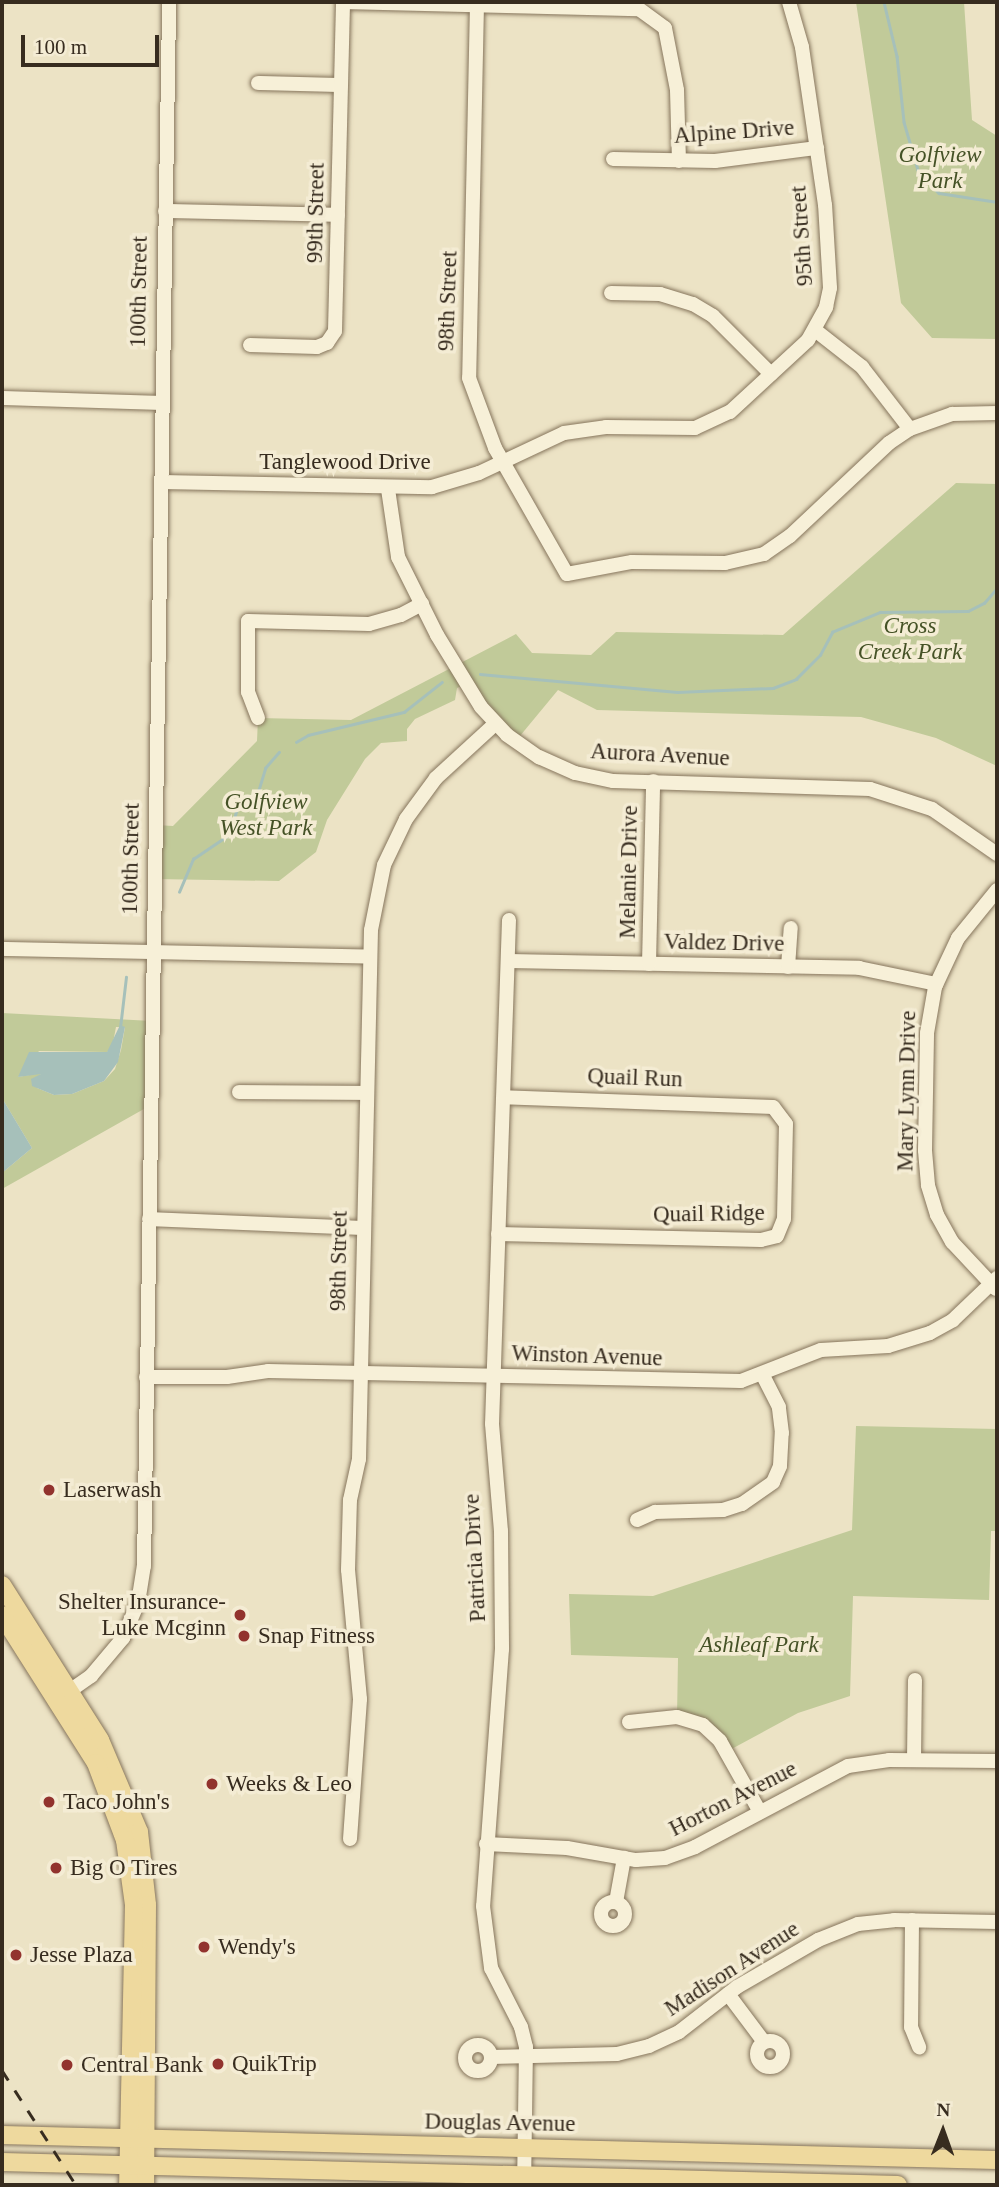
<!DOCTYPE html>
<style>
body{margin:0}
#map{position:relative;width:999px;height:2187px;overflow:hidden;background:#ece3c5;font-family:"Times New Roman",serif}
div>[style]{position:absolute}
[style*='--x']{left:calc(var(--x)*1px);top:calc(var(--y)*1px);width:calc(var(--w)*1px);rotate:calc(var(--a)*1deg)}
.green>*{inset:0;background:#c1ca99}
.water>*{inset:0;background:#a6c0ba}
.stream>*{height:2.5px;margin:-1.25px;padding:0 1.25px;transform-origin:1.25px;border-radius:1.25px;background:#a6c0ba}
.roads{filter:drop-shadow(0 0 2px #86755c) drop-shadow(0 0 2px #86755c)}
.minor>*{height:14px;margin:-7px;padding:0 7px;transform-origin:7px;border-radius:7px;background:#f7f0d8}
.minor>.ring{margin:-7px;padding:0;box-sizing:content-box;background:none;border:14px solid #f7f0d8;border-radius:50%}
.major>*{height:18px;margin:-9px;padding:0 9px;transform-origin:9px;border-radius:9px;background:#eed99e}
.rail>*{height:2.5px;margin-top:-1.25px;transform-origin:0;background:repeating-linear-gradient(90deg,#372c1f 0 12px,transparent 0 24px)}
.dots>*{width:19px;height:19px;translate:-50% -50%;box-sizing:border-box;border:4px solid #f4ecd4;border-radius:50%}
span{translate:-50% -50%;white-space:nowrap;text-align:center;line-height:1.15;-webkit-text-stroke:7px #f4ecd4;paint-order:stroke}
.street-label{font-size:23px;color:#372c1f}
.park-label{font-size:23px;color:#455226;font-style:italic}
.poi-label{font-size:23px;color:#372c1f}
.left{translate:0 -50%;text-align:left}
.right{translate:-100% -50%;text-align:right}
.frame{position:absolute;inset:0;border:4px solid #372c1f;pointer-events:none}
.north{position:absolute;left:908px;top:2096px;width:70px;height:70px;-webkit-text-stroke:5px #f4ecd4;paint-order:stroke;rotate:1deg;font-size:19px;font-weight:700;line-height:28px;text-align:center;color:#372c1f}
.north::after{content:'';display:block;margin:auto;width:24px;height:32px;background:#372c1f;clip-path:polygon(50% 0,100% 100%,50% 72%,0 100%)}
.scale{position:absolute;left:21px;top:35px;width:138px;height:32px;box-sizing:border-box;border:4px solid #372c1f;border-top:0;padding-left:9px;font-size:21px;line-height:24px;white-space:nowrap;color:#372c1f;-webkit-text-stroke:5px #f4ecd4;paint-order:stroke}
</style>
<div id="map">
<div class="green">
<div style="clip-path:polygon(856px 2px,964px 2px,972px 120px,997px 136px,997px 339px,932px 338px,901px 303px)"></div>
<div style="clip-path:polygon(956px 483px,997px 484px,997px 766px,936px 738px,861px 717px,597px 710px,558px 690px,515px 742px,466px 684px,457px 688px,455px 700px,415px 719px,407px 729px,407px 741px,381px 743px,365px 759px,327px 820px,316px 852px,279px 881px,155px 879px,156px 825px,173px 826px,257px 741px,258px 718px,351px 720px,516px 634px,532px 653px,591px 655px,616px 632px,783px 635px)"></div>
<div style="clip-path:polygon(evenodd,2px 1013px,152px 1021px,151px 1105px,2px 1189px,2px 1173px,32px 1148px,2px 1098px,2px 1013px,116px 1027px,125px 1027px,121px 1050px,115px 1069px,104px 1081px,72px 1094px,54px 1095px,37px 1088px,41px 1073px,18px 1077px,39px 1051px,107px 1052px,112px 1048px,116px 1027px)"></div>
<div style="clip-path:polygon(856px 1426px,997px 1429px,997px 1531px,991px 1531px,989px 1600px,853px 1596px,850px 1696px,798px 1713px,726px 1752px,720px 1741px,677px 1717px,678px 1658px,571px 1655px,569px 1594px,653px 1596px,852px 1530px)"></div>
</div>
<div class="water">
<div style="clip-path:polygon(120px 1025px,125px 1027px,118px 1062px,104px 1081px,72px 1094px,54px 1095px,32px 1086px,31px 1079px,41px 1074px,18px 1077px,29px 1052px,107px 1052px)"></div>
<div style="clip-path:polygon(2px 1098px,32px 1148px,2px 1173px)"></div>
</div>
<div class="stream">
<div style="--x:884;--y:2;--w:56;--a:76.5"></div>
<div style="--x:897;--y:56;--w:66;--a:83.9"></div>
<div style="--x:904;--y:122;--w:50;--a:73.7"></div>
<div style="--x:918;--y:170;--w:31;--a:48"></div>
<div style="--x:939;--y:193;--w:59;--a:8.8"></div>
<div style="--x:480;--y:674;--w:198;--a:5.2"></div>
<div style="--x:677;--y:692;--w:96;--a:-2.4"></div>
<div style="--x:773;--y:688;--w:25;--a:-21"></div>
<div style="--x:796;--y:679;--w:34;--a:-45"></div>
<div style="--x:820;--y:655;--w:26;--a:-62"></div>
<div style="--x:832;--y:632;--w:52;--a:-22.6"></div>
<div style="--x:880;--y:612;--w:88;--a:-0.7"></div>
<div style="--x:968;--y:611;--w:18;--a:-27"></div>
<div style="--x:984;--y:603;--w:20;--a:-49"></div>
<div style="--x:296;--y:742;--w:14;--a:-30"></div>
<div style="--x:308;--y:735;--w:99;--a:-13.5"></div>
<div style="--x:404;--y:712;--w:48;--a:-38.3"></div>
<div style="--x:179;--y:892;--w:36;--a:-67"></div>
<div style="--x:193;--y:859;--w:45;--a:-34"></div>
<div style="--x:230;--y:834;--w:27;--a:-75"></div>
<div style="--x:237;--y:808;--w:24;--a:-33"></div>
<div style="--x:257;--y:795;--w:28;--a:-73"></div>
<div style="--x:265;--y:768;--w:21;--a:-49"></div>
<div style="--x:120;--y:1028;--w:51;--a:-83.3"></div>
</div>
<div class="roads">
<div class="minor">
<div style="--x:477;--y:4;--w:374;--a:91.2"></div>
<div style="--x:469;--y:378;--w:75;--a:69.6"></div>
<div style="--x:495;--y:448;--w:145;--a:60.3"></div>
<div style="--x:567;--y:574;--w:66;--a:-10.5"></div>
<div style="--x:632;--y:562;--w:93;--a:0.6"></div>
<div style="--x:725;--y:563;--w:40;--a:-13"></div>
<div style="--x:764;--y:554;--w:32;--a:-35"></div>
<div style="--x:790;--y:536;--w:136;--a:-43.2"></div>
<div style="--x:889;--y:443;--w:25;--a:-34"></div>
<div style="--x:910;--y:429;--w:45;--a:-19.7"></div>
<div style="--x:952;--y:414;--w:45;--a:-1.3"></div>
<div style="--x:258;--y:83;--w:83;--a:1.4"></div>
<div style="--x:613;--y:159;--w:102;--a:1.1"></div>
<div style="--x:715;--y:161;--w:103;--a:-7.3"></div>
<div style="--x:165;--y:211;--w:173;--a:1.3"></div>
<div style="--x:611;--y:293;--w:49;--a:1.2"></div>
<div style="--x:660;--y:294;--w:34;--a:17"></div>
<div style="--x:693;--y:304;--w:23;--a:31"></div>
<div style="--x:713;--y:316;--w:82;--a:45"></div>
<div style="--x:815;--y:330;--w:60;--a:38.2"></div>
<div style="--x:862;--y:367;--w:78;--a:52.3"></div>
<div style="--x:250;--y:345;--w:67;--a:1.7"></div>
<div style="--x:317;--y:347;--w:11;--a:-22"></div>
<div style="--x:327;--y:343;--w:14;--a:-56"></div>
<div style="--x:335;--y:331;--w:329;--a:-88.6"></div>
<div style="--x:343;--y:2;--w:296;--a:1.4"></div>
<div style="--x:639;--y:9;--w:32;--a:36"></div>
<div style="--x:665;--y:28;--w:63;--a:79"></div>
<div style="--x:677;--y:90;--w:71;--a:88.4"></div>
<div style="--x:2;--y:398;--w:161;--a:1.8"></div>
<div style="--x:162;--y:482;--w:270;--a:1.1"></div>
<div style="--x:432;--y:487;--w:49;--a:-16.6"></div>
<div style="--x:479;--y:473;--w:94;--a:-25.2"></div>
<div style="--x:564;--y:433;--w:42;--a:-8.1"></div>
<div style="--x:606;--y:427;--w:89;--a:0.6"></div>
<div style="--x:695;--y:428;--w:38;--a:-25"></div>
<div style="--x:730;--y:412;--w:106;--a:-42.7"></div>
<div style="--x:808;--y:340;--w:38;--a:-61"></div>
<div style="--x:826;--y:307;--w:19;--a:-78"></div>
<div style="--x:830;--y:288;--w:83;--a:-93.4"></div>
<div style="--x:825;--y:205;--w:160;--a:-98.3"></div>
<div style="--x:802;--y:47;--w:47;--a:-106.1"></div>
<div style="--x:388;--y:489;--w:69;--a:81.6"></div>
<div style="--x:398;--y:557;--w:87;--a:63.4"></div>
<div style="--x:437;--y:635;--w:84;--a:58.6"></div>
<div style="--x:481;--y:707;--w:38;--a:47"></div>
<div style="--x:507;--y:735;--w:39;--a:35"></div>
<div style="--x:539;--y:757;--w:39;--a:24"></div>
<div style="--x:575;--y:773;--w:39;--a:12"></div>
<div style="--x:613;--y:781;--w:257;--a:1.8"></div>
<div style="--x:870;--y:789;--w:65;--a:17.9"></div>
<div style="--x:932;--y:809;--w:79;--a:34.7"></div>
<div style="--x:258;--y:718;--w:28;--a:-111"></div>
<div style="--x:248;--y:692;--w:71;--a:-90"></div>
<div style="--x:248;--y:621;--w:121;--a:1.4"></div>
<div style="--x:369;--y:624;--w:33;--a:-16"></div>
<div style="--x:401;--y:615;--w:24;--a:-28"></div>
<div style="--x:509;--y:920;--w:504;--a:91.93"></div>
<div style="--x:492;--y:1424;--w:107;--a:85.2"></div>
<div style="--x:501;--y:1531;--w:118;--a:89.5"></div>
<div style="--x:502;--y:1649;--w:258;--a:94.2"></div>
<div style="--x:483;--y:1906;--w:63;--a:82.6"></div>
<div style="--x:491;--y:1968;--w:66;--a:63"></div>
<div style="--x:521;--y:2027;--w:21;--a:76"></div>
<div style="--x:526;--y:2047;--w:138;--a:90.8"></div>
<div style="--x:2;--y:949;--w:368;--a:1.2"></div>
<div style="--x:509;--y:961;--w:350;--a:1.1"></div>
<div style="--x:859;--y:968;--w:79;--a:11.7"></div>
<div style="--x:649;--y:964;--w:183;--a:-88.7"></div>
<div style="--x:788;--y:967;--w:39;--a:-86"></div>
<div style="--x:239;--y:1092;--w:128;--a:0.4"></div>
<div style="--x:149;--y:1219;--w:213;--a:2.4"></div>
<div style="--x:498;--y:1234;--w:263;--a:1.3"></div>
<div style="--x:761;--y:1240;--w:16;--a:-14"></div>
<div style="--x:777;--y:1236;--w:18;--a:-68"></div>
<div style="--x:784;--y:1219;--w:95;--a:-88.8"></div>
<div style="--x:786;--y:1124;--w:21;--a:-127"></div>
<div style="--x:773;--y:1107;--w:269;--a:-177.9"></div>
<div style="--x:996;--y:1289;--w:64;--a:-133.1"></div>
<div style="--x:952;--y:1242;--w:31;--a:-119"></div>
<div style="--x:937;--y:1215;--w:31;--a:-107"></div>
<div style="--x:928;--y:1185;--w:35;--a:-95"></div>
<div style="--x:925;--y:1150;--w:117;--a:-89"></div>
<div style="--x:927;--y:1033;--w:47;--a:-80.1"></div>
<div style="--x:935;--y:987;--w:54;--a:-64.9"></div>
<div style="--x:958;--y:938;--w:62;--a:-50.9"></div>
<div style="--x:146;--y:1377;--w:81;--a:0"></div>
<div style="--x:227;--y:1377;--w:41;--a:-8.3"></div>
<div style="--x:268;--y:1371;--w:473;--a:1.2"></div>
<div style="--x:741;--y:1381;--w:86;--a:-21.2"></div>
<div style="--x:821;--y:1350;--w:67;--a:-3.4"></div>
<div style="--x:888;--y:1346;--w:44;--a:-17.2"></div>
<div style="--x:930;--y:1333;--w:26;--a:-29"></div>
<div style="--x:953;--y:1320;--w:61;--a:-43.7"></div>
<div style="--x:637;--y:1520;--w:20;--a:-24"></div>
<div style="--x:655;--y:1512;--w:68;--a:-1.7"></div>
<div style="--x:723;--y:1510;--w:20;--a:-18"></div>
<div style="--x:742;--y:1504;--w:38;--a:-35"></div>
<div style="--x:773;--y:1482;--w:17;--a:-66"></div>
<div style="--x:780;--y:1466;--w:33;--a:-87"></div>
<div style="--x:782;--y:1433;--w:26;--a:-97"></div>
<div style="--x:779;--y:1407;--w:37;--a:-117"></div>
<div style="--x:61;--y:1697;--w:37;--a:-35"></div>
<div style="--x:91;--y:1676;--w:50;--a:-49.9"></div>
<div style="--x:123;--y:1638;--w:38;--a:-67"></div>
<div style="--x:138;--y:1603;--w:37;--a:-81"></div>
<div style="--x:144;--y:1566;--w:1564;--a:-89.08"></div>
<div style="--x:629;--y:1722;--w:48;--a:-5.9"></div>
<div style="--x:677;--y:1717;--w:27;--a:17"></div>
<div style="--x:703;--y:1725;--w:23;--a:43"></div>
<div style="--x:720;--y:1741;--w:81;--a:60.6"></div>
<div style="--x:914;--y:1760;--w:80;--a:-89.3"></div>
<div style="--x:350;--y:1839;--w:140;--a:-85.9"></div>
<div style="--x:360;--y:1699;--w:130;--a:-95.3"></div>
<div style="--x:348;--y:1570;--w:70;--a:-88.4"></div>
<div style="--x:350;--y:1500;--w:42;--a:-77.6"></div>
<div style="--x:359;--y:1459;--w:529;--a:-88.7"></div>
<div style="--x:371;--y:930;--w:66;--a:-78.7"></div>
<div style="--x:384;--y:865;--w:51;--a:-64.4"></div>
<div style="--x:406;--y:819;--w:51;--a:-53.8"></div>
<div style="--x:436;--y:778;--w:80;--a:-42.5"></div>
<div style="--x:486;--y:1844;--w:81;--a:2.8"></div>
<div style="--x:567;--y:1848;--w:70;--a:9.9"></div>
<div style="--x:636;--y:1860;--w:29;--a:-4"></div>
<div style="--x:665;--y:1858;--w:32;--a:-20"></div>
<div style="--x:695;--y:1847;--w:173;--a:-27.9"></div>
<div style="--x:848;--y:1766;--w:41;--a:-8.3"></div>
<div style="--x:889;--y:1760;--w:108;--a:0.5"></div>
<div class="ring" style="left:601px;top:1902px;width:10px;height:10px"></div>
<div style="--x:616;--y:1902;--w:45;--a:-79.7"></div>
<div style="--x:912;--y:1920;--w:107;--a:90.5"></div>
<div style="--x:911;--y:2027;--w:22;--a:68"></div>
<div style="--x:728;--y:1994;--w:60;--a:53.1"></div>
<div class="ring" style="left:757px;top:2041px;width:12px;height:12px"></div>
<div class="ring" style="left:465px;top:2045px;width:12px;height:12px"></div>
<div style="--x:491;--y:2057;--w:126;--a:-1.4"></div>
<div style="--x:617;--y:2054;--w:33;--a:-14"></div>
<div style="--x:649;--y:2046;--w:33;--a:-25"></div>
<div style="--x:679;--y:2032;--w:73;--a:-37.8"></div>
<div style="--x:737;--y:1987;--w:94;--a:-30.1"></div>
<div style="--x:818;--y:1940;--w:43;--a:-21.8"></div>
<div style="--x:858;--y:1924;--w:36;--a:-6"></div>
<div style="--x:894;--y:1920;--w:103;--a:1.1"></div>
</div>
<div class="major">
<div style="--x:2;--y:1585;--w:183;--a:57.7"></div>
<div style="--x:100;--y:1740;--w:100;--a:67"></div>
<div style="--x:139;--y:1832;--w:73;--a:83.7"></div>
<div style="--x:147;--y:1905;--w:280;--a:90.4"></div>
<div style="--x:2;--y:1615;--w:175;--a:57.6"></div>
<div style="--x:96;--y:1763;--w:82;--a:69.4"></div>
<div style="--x:125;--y:1840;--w:66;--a:82.1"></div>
<div style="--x:134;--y:1905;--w:280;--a:91.2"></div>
<div style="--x:2;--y:2135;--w:995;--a:1.44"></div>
<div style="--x:2;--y:2162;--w:896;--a:1.47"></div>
</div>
</div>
<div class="rail">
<div style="--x:2;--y:2070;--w:137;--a:57.2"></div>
</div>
<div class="dots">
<div style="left:49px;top:1490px;background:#92332e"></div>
<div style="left:240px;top:1615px;background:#92332e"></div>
<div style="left:244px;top:1636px;background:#92332e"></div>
<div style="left:212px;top:1784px;background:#92332e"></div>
<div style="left:49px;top:1802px;background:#92332e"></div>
<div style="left:56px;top:1868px;background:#92332e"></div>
<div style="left:204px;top:1947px;background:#92332e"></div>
<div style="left:16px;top:1955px;background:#92332e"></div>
<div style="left:218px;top:2064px;background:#92332e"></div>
<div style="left:67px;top:2065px;background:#92332e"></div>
</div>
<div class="street-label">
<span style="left:734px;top:132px;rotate:-4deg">Alpine Drive</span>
<span style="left:316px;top:213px;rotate:-89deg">99th Street</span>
<span style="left:802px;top:236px;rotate:-94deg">95th Street</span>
<span style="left:139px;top:292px;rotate:-89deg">100th Street</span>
<span style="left:448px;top:301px;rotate:-88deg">98th Street</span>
<span style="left:345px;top:462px">Tanglewood Drive</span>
<span style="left:660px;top:755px;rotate:3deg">Aurora Avenue</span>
<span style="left:131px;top:859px;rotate:-89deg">100th Street</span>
<span style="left:629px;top:872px;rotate:-89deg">Melanie Drive</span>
<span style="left:724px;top:943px;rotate:1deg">Valdez Drive</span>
<span style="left:635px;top:1078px;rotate:2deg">Quail Run</span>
<span style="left:907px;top:1091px;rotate:-89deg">Mary Lynn Drive</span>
<span style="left:709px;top:1214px;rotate:-1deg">Quail Ridge</span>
<span style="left:339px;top:1261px;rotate:-89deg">98th Street</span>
<span style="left:587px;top:1356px;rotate:2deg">Winston Avenue</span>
<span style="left:475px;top:1558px;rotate:-93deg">Patricia Drive</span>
<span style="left:733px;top:1799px;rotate:-27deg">Horton Avenue</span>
<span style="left:732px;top:1969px;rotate:-33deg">Madison Avenue</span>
<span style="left:500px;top:2123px;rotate:1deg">Douglas Avenue</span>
</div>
<div class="park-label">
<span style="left:940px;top:168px">Golfview<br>Park</span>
<span style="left:910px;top:639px">Cross<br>Creek Park</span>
<span style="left:266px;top:815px">Golfview<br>West Park</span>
<span style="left:759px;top:1645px">Ashleaf Park</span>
</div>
<div class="poi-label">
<span class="left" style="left:63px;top:1490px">Laserwash</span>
<span class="right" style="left:226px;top:1615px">Shelter Insurance-<br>Luke Mcginn</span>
<span class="left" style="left:258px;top:1636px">Snap Fitness</span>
<span class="left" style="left:226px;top:1784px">Weeks &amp; Leo</span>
<span class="left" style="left:63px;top:1802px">Taco John's</span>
<span class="left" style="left:70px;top:1868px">Big O Tires</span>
<span class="left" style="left:218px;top:1947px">Wendy's</span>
<span class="left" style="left:30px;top:1955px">Jesse Plaza</span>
<span class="left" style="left:232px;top:2064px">QuikTrip</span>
<span class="left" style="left:81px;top:2065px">Central Bank</span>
</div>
<div class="frame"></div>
<div class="north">N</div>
<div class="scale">100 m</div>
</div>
